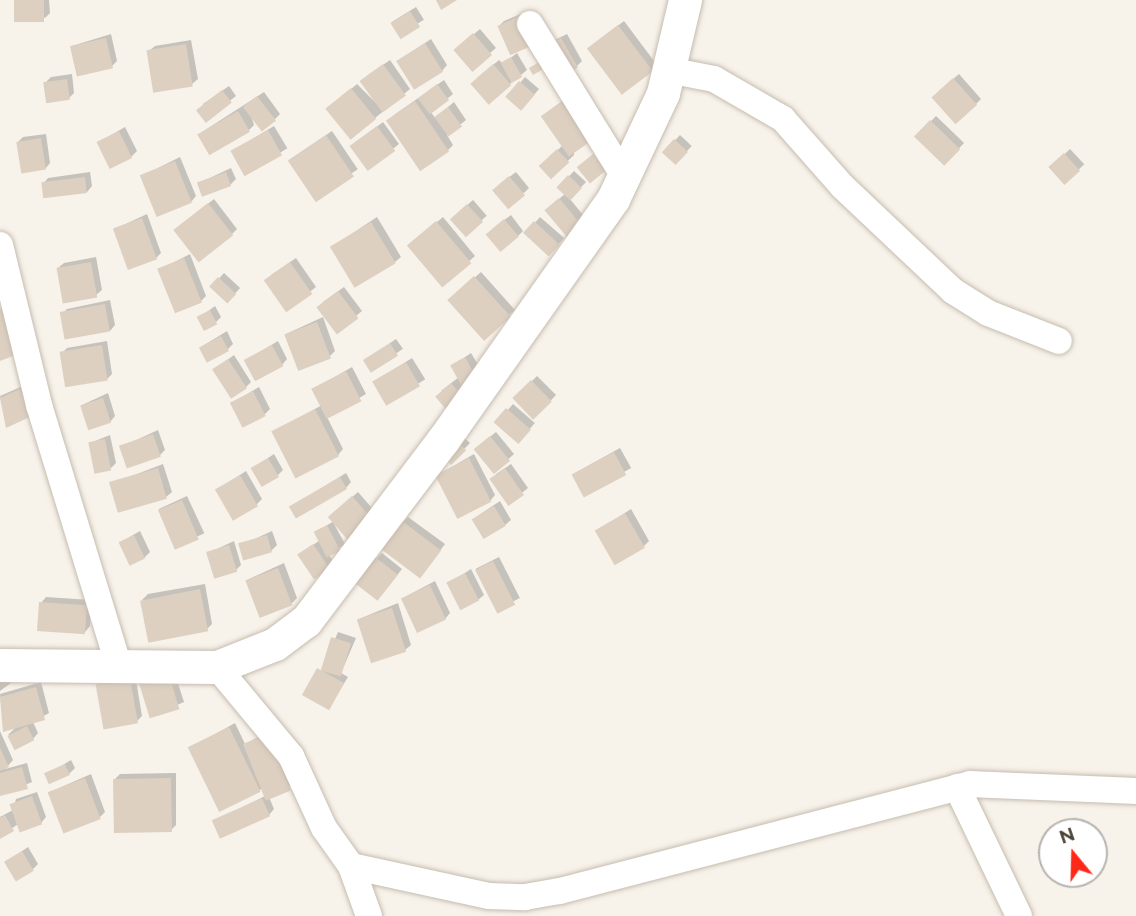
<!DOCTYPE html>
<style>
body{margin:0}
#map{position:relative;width:1136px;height:916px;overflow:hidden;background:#f7f2ea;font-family:Raleway,sans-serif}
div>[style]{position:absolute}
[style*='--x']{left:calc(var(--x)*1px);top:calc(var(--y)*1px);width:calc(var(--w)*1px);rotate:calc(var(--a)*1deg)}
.shadow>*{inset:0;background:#0003;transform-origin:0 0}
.building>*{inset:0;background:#ddd0c1;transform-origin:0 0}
.roads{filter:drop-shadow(0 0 2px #c6bcaf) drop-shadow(0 0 2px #c6bcaf)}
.minor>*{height:26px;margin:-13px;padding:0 13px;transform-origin:13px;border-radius:13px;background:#fff}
.tertiary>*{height:33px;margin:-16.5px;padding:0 16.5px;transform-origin:16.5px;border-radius:16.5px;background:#fff}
span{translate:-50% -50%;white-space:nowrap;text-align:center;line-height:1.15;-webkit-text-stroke:5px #fff;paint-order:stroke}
.north{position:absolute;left:1038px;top:818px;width:70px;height:70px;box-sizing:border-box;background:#fff;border:2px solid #b7b3af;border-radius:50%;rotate:341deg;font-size:19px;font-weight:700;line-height:28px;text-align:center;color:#4c4237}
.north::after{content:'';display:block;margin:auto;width:24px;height:32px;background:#ff2919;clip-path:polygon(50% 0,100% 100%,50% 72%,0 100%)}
</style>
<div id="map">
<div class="shadow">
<div style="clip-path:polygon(15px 0,49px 0,50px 13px,45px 18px)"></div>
<div style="left:416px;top:7px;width:15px;height:29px;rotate:58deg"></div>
<div style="clip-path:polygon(528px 11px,539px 38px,499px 26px,504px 21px)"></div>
<div style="clip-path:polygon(624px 21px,657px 65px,652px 70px,594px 44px)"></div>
<div style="clip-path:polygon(480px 29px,496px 48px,471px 69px,461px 45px)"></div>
<div style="clip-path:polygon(111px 34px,117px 61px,112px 66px,72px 46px)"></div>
<div style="clip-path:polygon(567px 34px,582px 61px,576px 67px,553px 41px)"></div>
<div style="clip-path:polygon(431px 39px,447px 65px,442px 71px,398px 61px)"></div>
<div style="clip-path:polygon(191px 40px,198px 79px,192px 84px,149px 51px,155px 46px)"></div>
<div style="clip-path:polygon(517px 53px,527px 70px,488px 102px,477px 78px,499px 60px,503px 64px)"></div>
<div style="clip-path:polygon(390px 60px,410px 89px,351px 138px,333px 104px,357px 84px,380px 107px,367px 76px)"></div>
<div style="clip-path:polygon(72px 74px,74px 93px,69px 98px,45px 83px,51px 77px)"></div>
<div style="clip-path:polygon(959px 74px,981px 99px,976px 104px,938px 92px)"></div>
<div style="clip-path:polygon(525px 77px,539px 89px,527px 103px,520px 83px)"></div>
<div style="clip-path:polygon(444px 80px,453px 94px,431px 112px,435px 118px,454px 102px,466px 120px,447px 135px,453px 145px,448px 150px,394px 115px)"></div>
<div style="clip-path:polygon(229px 86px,236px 96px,205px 120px,203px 104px)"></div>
<div style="clip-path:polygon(264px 92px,280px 114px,275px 119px,250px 112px,254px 125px,249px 130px,209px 152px,199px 134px)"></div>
<div style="clip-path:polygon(573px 93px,574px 155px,551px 177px,541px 166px,562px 146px,542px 116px)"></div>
<div style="left:936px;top:116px;width:39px;height:28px;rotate:44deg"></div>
<div style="clip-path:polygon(383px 122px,399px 144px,369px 168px,358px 141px)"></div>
<div style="left:274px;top:126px;width:26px;height:47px;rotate:59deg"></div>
<div style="clip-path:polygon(125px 127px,137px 151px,131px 157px,99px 142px)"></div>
<div style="left:332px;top:131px;width:46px;height:52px;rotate:56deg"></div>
<div style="clip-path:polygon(46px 134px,50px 163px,45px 169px,18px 142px,23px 137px)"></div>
<div style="left:680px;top:135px;width:16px;height:22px;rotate:43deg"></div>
<div style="left:1070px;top:149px;width:21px;height:27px;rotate:47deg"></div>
<div style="clip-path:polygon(180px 157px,196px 196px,191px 202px,142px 176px)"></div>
<div style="clip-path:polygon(231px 168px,236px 179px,230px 185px,199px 183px)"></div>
<div style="clip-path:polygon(574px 171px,586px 182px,570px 199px,588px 221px,583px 226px,552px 205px,566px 193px,559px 187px)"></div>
<div style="clip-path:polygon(90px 172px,92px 186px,87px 192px,43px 184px,48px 178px)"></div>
<div style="clip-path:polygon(516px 172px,529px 188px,524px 193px,500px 184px)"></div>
<div style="clip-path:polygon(214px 199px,237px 229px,232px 234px,181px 225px)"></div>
<div style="left:473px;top:200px;width:21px;height:28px;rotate:49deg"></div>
<div style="clip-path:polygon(147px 214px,161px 253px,156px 258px,115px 229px)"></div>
<div style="clip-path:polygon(511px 215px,523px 231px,518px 236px,492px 229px)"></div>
<div style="clip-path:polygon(377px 217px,401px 257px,395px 262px,332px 247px)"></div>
<div style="clip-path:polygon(443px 217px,475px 256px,442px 285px,414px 241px)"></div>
<div style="left:540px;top:217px;width:32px;height:21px;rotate:41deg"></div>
<div style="clip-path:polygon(190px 254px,206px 296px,201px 301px,159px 270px)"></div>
<div style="clip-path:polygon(96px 257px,102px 290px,96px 295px,58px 268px,64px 263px)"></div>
<div style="clip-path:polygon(296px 258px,316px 287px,286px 310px,271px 275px)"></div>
<div style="clip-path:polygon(481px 272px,515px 310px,509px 315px,455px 295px)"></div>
<div style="left:224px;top:273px;width:22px;height:18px;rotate:43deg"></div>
<div style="clip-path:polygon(344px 287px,362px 311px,336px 332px,323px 302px)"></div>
<div style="clip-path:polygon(110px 300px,115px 325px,110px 331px,62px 314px,67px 309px)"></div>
<div style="clip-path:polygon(215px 306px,221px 317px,216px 322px,199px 318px)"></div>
<div style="clip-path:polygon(323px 317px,335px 351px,330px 356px,286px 334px)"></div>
<div style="clip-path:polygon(227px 331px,233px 344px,228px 349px,201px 347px)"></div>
<div style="left:396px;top:339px;width:12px;height:37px;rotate:55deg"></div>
<div style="clip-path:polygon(107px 341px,112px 374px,107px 379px,62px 353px,67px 348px)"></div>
<div style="clip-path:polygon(278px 341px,287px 359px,282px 365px,246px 360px)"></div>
<div style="clip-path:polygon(471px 353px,483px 373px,467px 390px,441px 391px,459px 377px,452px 366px)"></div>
<div style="clip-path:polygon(234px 355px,251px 382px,246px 387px,215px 369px)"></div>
<div style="left:412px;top:358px;width:25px;height:44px;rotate:58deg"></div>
<div style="clip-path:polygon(352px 367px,366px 394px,327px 417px,343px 449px,338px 455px,274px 432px,322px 405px,314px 389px)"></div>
<div style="left:537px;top:376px;width:27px;height:31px;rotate:45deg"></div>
<div style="clip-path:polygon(25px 385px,36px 409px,7px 426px,0 396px)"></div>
<div style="clip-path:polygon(259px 387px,270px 409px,265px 414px,232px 403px)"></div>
<div style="clip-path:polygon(108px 393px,115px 416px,110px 422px,82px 405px)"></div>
<div style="left:513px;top:404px;width:29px;height:25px;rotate:41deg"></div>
<div style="clip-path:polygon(158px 430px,165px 450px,160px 455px,121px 447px)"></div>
<div style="clip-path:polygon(496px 432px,514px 454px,494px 472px,481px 444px)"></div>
<div style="clip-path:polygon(110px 435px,116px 463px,111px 468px,90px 443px)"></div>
<div style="clip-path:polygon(463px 437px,470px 443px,451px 462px)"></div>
<div style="left:620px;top:448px;width:23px;height:53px;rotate:61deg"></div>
<div style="clip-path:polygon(274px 454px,283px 470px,278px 475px,253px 468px)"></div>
<div style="clip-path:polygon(474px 454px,495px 495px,490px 501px,438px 475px)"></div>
<div style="clip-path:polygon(163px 464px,172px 492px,166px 497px,111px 484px)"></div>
<div style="clip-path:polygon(511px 464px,528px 488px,508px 504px,496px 474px)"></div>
<div style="clip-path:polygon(246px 471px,262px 499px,256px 505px,217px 490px)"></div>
<div style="clip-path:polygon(346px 473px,351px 482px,346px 488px,291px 507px)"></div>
<div style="clip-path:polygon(358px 492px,377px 514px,333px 522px,345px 544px,329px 555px,334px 562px,328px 568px,299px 555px,320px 540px,316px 532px,334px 521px,336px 511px)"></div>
<div style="left:187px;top:496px;width:41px;height:31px;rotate:65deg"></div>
<div style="clip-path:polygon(500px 501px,511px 520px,505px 525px,473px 519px)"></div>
<div style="clip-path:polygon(631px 509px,649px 541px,644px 546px,597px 531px)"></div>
<div style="clip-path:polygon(408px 517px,445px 544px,425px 571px,403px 522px)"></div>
<div style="clip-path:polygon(140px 531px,150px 552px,144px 558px,121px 542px)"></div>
<div style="clip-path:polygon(272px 531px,277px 545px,271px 551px,241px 545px)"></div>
<div style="clip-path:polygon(234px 541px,241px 565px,236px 570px,208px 553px)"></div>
<div style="clip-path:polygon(382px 553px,402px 569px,383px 593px,376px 559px)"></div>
<div style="left:499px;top:557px;width:46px;height:26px;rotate:63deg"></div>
<div style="clip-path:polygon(284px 563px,297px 598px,291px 604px,247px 580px)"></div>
<div style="clip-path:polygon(471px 569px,484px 595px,478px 600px,449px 583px)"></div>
<div style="clip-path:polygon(435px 581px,450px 613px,445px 619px,403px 598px)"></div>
<div style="clip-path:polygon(205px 584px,212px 624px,207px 629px,142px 600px,148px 594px)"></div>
<div style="clip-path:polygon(46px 597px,91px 600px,90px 626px,85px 632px,41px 603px)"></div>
<div style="clip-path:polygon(398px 603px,411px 645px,405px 650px,359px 619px)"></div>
<div style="clip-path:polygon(338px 632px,356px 638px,341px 673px,348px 677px,329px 708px,321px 671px)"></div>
<div style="clip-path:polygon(3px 663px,11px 683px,0 691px,0 664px)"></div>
<div style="clip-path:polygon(173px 668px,184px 702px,151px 716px)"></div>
<div style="clip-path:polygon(135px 674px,142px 716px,137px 721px,98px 685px,103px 679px)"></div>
<div style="clip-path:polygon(41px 682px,49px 713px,33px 722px,38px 733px,33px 739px,8px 735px,17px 726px,4px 730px,0 694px)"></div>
<div style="clip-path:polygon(235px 723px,245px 744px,273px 729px,296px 783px,269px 797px,274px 809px,269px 815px,214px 821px,267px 795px,263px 787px,260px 790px,190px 748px)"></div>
<div style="clip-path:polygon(0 731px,13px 760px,5px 769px,27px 763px,32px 782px,0 795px)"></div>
<div style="clip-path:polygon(71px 760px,75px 768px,69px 774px,46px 775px)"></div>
<div style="clip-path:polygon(176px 773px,176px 825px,171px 830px,114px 780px,120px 774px)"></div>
<div style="clip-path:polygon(91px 774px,105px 812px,100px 817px,50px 792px)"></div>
<div style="clip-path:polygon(37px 792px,46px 817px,41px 823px,18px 824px,0 837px,0 817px,13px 810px,16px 799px)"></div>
<div style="clip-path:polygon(28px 847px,38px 864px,32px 870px,6px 862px)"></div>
</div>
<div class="building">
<div style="left:14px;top:0;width:30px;height:22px"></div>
<div style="clip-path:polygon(436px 0,457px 0,441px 10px)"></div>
<div style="left:410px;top:11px;width:19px;height:23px;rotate:58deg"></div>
<div style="left:522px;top:15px;width:32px;height:27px;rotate:66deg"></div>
<div style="left:618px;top:25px;width:58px;height:39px;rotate:53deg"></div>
<div style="left:473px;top:33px;width:29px;height:26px;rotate:49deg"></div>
<div style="left:106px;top:38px;width:31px;height:37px;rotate:77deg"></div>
<div style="left:561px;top:38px;width:34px;height:18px;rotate:60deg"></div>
<div style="left:425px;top:43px;width:34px;height:34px;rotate:58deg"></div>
<div style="left:186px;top:44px;width:43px;height:40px;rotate:81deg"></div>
<div style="left:511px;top:57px;width:23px;height:12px;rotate:61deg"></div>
<div style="left:541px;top:61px;width:8px;height:14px;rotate:60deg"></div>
<div style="left:383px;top:64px;width:39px;height:29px;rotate:54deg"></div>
<div style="left:493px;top:64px;width:28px;height:30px;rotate:49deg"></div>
<div style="left:953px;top:78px;width:36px;height:29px;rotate:48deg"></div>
<div style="left:67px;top:79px;width:21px;height:24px;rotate:82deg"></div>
<div style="left:519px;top:81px;width:21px;height:21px;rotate:41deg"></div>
<div style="left:437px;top:84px;width:20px;height:24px;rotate:53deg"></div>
<div style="left:351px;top:88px;width:40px;height:33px;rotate:51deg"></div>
<div style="left:222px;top:90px;width:16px;height:33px;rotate:52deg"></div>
<div style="left:257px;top:96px;width:31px;height:18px;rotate:52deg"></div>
<div style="left:567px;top:98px;width:49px;height:32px;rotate:55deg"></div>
<div style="left:415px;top:101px;width:61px;height:35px;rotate:56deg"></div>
<div style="left:448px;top:107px;width:24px;height:17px;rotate:54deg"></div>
<div style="left:238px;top:111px;width:24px;height:47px;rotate:60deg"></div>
<div style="left:930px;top:120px;width:42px;height:23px;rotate:44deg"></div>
<div style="left:377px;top:126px;width:31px;height:34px;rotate:54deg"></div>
<div style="left:268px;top:130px;width:29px;height:43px;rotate:61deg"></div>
<div style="left:119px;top:131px;width:30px;height:25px;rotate:64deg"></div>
<div style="left:326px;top:135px;width:50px;height:46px;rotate:56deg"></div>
<div style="left:41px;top:138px;width:32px;height:25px;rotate:81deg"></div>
<div style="left:674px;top:139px;width:19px;height:18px;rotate:43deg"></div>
<div style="left:557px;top:149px;width:18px;height:25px;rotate:47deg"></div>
<div style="left:1064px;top:153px;width:24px;height:21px;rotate:48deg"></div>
<div style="left:593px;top:154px;width:21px;height:21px;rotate:51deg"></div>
<div style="left:175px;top:161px;width:45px;height:38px;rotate:68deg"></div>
<div style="left:226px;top:172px;width:15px;height:31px;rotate:70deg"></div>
<div style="left:568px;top:175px;width:19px;height:17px;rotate:43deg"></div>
<div style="left:509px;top:176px;width:25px;height:22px;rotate:50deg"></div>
<div style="left:85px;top:177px;width:16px;height:44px;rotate:83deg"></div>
<div style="left:559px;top:198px;width:39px;height:19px;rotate:50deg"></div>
<div style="left:208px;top:203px;width:41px;height:44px;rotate:52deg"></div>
<div style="left:467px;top:204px;width:24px;height:23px;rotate:48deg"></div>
<div style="left:142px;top:218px;width:44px;height:31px;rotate:70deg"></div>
<div style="left:504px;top:219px;width:23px;height:24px;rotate:50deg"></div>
<div style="left:436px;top:221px;width:55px;height:38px;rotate:50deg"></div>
<div style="left:534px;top:221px;width:35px;height:16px;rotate:43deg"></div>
<div style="left:371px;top:222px;width:48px;height:48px;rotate:59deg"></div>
<div style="left:184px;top:258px;width:48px;height:29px;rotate:68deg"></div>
<div style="left:91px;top:262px;width:36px;height:35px;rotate:80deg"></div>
<div style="left:290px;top:262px;width:39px;height:32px;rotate:55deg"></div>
<div style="left:474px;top:276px;width:55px;height:36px;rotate:48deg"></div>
<div style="left:218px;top:277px;width:25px;height:13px;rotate:43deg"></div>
<div style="left:338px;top:291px;width:34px;height:27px;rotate:53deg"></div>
<div style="left:105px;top:304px;width:28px;height:46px;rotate:80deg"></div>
<div style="clip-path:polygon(6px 306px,23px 352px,0 361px,0 309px)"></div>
<div style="left:210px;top:310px;width:16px;height:15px;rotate:63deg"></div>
<div style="left:317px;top:322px;width:39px;height:35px;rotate:69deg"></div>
<div style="left:221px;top:336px;width:17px;height:25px;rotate:62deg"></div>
<div style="left:390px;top:343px;width:15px;height:32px;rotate:58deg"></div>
<div style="left:102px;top:345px;width:36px;height:43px;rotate:81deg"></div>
<div style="left:272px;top:345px;width:24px;height:32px;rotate:62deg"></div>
<div style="left:465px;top:357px;width:26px;height:17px;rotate:61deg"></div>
<div style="left:228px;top:359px;width:35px;height:19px;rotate:57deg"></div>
<div style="left:406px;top:362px;width:28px;height:39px;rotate:60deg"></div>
<div style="left:346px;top:371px;width:34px;height:39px;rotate:63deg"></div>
<div style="left:531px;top:380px;width:30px;height:26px;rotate:46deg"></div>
<div style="left:451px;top:383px;width:18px;height:21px;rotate:49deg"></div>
<div style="clip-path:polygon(20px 389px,32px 416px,6px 428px,0 398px)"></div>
<div style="left:253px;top:391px;width:28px;height:26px;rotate:63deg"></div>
<div style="left:103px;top:398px;width:26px;height:24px;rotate:72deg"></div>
<div style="left:506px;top:408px;width:33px;height:19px;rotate:41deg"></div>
<div style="left:315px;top:409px;width:53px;height:49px;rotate:63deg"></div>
<div style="left:153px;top:434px;width:24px;height:36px;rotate:71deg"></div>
<div style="left:490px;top:436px;width:32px;height:21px;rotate:51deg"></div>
<div style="left:105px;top:439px;width:32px;height:17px;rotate:79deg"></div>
<div style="left:457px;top:441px;width:13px;height:21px;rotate:45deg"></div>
<div style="left:614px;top:452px;width:26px;height:48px;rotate:62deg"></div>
<div style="left:268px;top:458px;width:22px;height:20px;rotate:60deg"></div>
<div style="left:469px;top:458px;width:49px;height:38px;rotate:63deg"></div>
<div style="left:158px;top:468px;width:32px;height:51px;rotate:74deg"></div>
<div style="left:505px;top:468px;width:33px;height:19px;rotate:55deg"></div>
<div style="left:240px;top:475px;width:36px;height:29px;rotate:60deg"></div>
<div style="left:340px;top:477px;width:14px;height:59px;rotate:60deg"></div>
<div style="left:352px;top:496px;width:32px;height:32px;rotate:49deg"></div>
<div style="left:182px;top:500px;width:43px;height:26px;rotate:67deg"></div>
<div style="left:494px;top:506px;width:23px;height:26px;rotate:59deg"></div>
<div style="left:625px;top:513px;width:40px;height:35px;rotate:60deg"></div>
<div style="left:402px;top:521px;width:49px;height:35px;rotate:37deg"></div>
<div style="left:327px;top:525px;width:29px;height:15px;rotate:63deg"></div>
<div style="left:134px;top:535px;width:26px;height:17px;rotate:65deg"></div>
<div style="left:267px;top:535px;width:18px;height:30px;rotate:74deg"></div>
<div style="left:313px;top:544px;width:30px;height:19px;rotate:56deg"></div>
<div style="left:229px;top:545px;width:28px;height:24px;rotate:73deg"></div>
<div style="left:375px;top:557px;width:29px;height:33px;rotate:38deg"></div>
<div style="left:493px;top:561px;width:49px;height:20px;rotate:63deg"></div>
<div style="left:278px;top:568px;width:40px;height:35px;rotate:69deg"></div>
<div style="left:465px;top:573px;width:31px;height:21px;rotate:63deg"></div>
<div style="left:430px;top:585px;width:38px;height:32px;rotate:65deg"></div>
<div style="left:200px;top:589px;width:43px;height:61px;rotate:79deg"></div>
<div style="left:39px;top:602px;width:48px;height:29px;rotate:4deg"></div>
<div style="left:392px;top:608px;width:46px;height:37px;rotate:72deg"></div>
<div style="left:331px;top:637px;width:21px;height:35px;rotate:17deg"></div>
<div style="left:317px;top:668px;width:31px;height:31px;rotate:29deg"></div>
<div style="left:168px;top:672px;width:39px;height:31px;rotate:73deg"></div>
<div style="left:130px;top:678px;width:46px;height:35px;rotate:80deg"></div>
<div style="clip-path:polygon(36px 687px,45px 720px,3px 732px,0 697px)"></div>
<div style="left:27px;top:726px;width:16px;height:22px;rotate:63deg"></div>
<div style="left:229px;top:727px;width:72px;height:46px;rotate:64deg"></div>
<div style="left:268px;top:734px;width:61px;height:27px;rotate:68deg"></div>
<div style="clip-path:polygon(0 748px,9px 767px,0 771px)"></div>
<div style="left:65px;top:764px;width:12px;height:23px;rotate:66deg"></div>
<div style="clip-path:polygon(22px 767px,28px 789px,0 796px,0 773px)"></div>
<div style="left:85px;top:778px;width:44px;height:40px;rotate:69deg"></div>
<div style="left:171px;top:778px;width:54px;height:58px;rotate:89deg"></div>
<div style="left:32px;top:796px;width:30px;height:24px;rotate:70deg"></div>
<div style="left:262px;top:798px;width:20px;height:55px;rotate:66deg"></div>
<div style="clip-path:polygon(5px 815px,14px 831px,0 839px,0 818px)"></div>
<div style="left:22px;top:851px;width:23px;height:21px;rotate:59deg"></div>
</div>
<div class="roads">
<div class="minor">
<div style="--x:530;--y:24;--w:181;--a:58.3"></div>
<div style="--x:668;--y:70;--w:47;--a:11.1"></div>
<div style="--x:714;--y:79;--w:80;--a:30.1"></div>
<div style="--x:783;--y:119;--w:89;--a:48.6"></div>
<div style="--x:842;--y:186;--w:153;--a:43.4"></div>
<div style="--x:953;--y:291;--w:41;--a:32.2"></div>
<div style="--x:988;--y:313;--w:76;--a:21.5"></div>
<div style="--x:0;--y:245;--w:165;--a:76.3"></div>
<div style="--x:39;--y:405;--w:274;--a:73"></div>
<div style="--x:217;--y:667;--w:116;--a:50.3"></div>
<div style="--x:291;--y:756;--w:79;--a:65.4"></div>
<div style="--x:324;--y:828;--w:47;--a:54.6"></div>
<div style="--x:351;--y:866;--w:141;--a:12.3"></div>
<div style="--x:489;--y:896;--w:36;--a:2"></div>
<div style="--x:525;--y:897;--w:36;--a:-10"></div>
<div style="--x:560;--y:891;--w:424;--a:-14.6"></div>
<div style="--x:970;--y:784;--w:166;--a:2.4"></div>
<div style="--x:957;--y:787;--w:143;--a:64.3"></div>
<div style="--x:351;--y:866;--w:53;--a:70.2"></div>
</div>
<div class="tertiary">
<div style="--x:0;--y:665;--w:217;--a:0.5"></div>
<div style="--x:217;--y:667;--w:62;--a:-21.6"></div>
<div style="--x:275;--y:644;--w:39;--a:-37"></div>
<div style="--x:306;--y:621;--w:227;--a:-52.9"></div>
<div style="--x:443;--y:440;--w:295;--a:-54.8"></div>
<div style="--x:613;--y:199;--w:117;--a:-64.7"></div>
<div style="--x:663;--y:93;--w:96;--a:-76.7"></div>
</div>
</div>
<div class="north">N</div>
</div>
